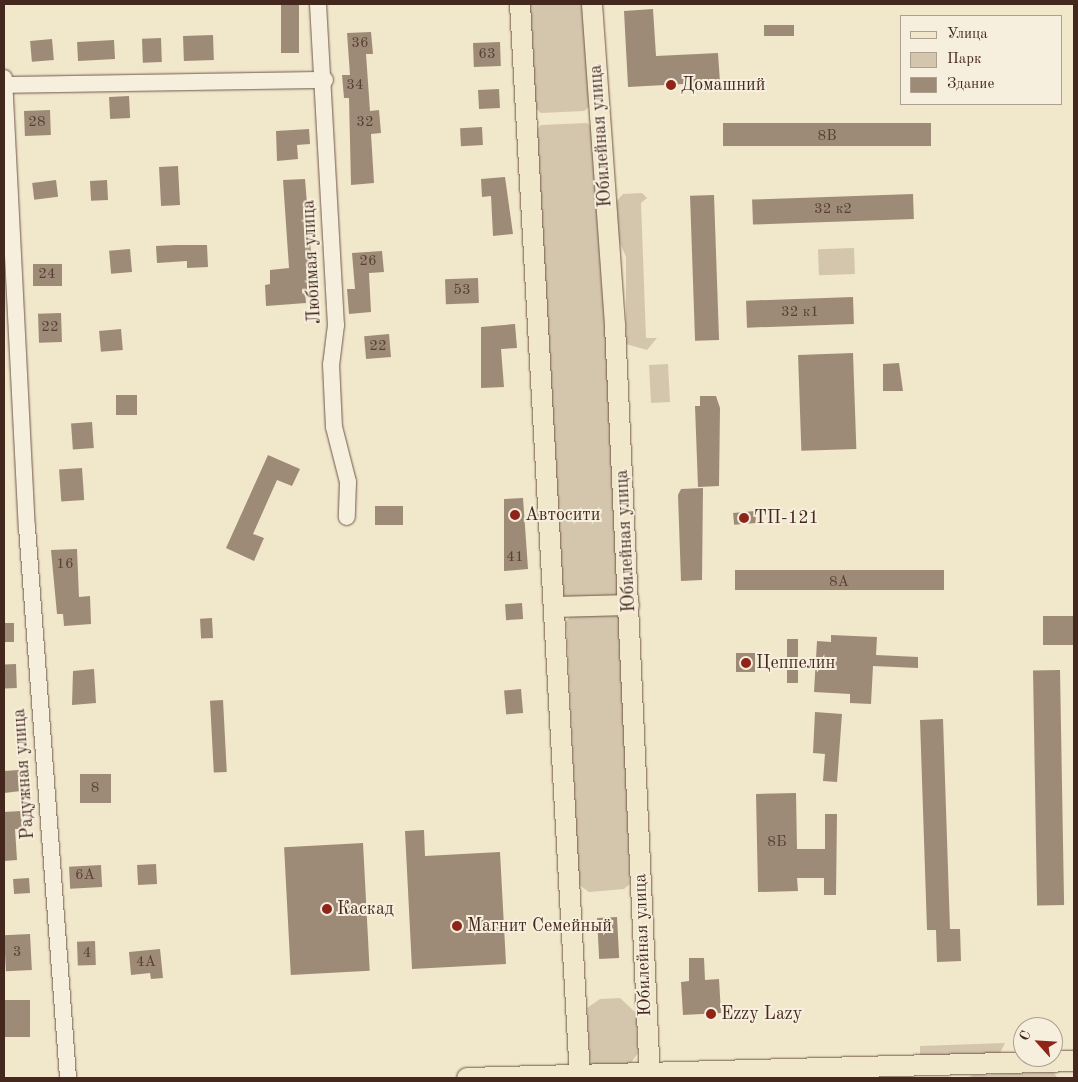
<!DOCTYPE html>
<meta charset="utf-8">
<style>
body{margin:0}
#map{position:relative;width:1078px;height:1082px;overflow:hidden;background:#f1e7cb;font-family:"Old Standard TT",serif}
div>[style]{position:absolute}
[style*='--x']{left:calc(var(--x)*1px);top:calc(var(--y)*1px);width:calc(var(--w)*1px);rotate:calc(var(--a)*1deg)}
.green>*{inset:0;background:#d4c6ad;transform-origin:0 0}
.building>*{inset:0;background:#9e8b77;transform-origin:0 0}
.roads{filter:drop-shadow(0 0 1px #6f5748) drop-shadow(0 0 1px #6f5748)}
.minor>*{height:16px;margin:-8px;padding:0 8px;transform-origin:8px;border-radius:8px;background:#f6efdd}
.major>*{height:20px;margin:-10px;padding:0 10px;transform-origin:10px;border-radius:10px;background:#f1e7cb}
.dots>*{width:14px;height:14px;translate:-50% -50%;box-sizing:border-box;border:2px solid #f6efdd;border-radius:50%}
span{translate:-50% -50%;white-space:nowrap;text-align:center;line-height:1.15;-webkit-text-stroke:4px #f6efdd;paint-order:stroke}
.number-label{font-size:15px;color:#5a4034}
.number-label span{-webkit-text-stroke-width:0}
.poi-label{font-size:18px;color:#44271d}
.left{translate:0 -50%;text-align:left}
.street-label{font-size:18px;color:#44271d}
.frame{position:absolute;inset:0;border:5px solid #44271d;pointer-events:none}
.legend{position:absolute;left:900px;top:15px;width:162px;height:90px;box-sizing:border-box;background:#f6efdd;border:1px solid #af9f90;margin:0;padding:6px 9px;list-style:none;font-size:15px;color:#44271d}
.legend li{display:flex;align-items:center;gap:10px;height:25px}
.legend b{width:25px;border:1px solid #af9f90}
.north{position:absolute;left:1013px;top:1017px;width:50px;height:50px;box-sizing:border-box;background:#f6efdd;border:1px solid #af9f90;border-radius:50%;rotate:296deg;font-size:14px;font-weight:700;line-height:20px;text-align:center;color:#44271d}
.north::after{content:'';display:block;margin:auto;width:18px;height:22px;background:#8f2418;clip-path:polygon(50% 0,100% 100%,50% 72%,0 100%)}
</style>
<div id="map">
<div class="green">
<div style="clip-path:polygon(529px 4px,583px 4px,590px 106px,584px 111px,541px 113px,535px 108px)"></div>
<div style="clip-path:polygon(587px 123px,593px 129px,621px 591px,615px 599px,570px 601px,562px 594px,536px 131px,541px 125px)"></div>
<div style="clip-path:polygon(642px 193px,647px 198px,641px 203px,646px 338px,657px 338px,647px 350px,626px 344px,626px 257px,617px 236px,616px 202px,623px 194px)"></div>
<div style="left:854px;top:248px;width:26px;height:36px;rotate:88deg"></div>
<div style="left:668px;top:364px;width:38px;height:19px;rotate:87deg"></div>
<div style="clip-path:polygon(616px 613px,621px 619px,630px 884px,624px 889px,589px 892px,579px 885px,566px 621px,572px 615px)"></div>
<div style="clip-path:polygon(620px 998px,636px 1013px,638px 1053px,630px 1064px,590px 1065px,587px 1008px,600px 999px)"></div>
<div style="clip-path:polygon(1005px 1043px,999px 1055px,920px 1057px,920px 1046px)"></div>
<div style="clip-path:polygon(1053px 1072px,1058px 1078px,966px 1078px,973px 1075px)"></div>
</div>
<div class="building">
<div style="left:281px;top:4px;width:18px;height:49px"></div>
<div style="clip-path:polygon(653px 9px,656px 56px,718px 53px,720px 82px,628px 87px,624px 11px)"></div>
<div style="left:794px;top:25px;width:11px;height:30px;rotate:90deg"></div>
<div style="clip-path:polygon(371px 32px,373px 54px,366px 54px,370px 111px,379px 110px,381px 133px,371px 134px,374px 183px,351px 185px,349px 98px,344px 98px,342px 75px,350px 75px,347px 33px)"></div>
<div style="left:213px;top:35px;width:25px;height:30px;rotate:88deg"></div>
<div style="left:161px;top:38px;width:24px;height:19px;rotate:88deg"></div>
<div style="left:52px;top:39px;width:21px;height:22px;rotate:85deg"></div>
<div style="left:114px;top:40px;width:19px;height:37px;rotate:87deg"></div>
<div style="left:500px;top:42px;width:24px;height:27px;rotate:88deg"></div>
<div style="left:499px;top:89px;width:19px;height:21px;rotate:87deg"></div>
<div style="left:129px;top:96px;width:22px;height:20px;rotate:87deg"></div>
<div style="left:50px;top:110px;width:25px;height:26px;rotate:88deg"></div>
<div style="left:931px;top:123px;width:23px;height:208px;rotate:90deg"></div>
<div style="left:482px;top:127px;width:18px;height:22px;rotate:87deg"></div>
<div style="clip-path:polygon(309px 129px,310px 144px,297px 145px,298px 159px,277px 161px,276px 131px)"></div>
<div style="left:178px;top:166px;width:39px;height:19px;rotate:87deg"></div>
<div style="clip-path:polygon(505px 177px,513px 234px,493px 236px,491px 196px,482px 197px,481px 179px)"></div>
<div style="clip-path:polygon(305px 179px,314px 290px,305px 290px,306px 303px,266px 306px,265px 285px,270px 284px,270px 270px,289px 268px,283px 180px)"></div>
<div style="left:56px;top:180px;width:17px;height:24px;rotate:83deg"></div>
<div style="left:107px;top:180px;width:20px;height:17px;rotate:87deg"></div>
<div style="left:913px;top:194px;width:25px;height:161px;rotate:88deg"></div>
<div style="left:714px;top:195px;width:145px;height:24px;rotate:88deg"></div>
<div style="clip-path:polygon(175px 245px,207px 245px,208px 267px,187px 268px,187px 261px,157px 263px,156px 246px)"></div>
<div style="left:130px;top:249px;width:23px;height:21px;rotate:85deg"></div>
<div style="clip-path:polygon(382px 251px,384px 272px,369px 273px,371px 312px,349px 314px,347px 289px,355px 289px,352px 253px)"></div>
<div style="left:33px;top:264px;width:29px;height:22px"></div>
<div style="left:478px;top:278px;width:25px;height:33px;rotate:88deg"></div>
<div style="left:853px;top:297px;width:27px;height:107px;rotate:88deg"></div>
<div style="left:61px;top:313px;width:29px;height:23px;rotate:88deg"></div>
<div style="clip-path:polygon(515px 324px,517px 348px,501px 349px,504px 387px,481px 388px,481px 327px)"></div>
<div style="left:121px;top:329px;width:21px;height:22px;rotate:85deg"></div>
<div style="left:389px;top:334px;width:23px;height:25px;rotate:85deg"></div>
<div style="left:853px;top:353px;width:96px;height:55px;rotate:88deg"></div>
<div style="clip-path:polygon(899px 363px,903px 391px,883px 391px,883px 364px)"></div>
<div style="left:116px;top:395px;width:21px;height:20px"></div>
<div style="clip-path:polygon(700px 396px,716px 396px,720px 408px,719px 486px,698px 487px,695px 406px,700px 406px)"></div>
<div style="left:92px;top:422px;width:26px;height:21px;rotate:86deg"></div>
<div style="clip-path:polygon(268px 455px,300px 469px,292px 486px,277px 480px,253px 534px,264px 538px,254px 561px,226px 548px)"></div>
<div style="left:82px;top:468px;width:32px;height:23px;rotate:86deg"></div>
<div style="clip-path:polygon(703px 488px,702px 580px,681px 581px,678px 495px,681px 489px)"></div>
<div style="clip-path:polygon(523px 498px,528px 569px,504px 571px,504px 499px)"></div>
<div style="left:403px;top:506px;width:19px;height:28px;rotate:90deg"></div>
<div style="left:755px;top:511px;width:12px;height:22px;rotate:85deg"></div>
<div style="clip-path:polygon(77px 549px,79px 597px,90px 596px,91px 624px,64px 626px,63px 614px,57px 614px,51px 550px)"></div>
<div style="left:944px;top:570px;width:20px;height:209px;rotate:90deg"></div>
<div style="left:522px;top:603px;width:16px;height:17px;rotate:86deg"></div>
<div style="left:1043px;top:616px;width:31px;height:29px"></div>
<div style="left:212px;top:618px;width:20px;height:12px;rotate:87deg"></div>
<div style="left:4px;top:623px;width:10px;height:19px"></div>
<div style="clip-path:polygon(831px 635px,877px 637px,876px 655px,918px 657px,918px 668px,873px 666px,871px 704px,850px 703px,850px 694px,814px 692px,817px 641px,831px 642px)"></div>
<div style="left:787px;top:639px;width:11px;height:44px"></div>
<div style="left:736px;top:653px;width:19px;height:19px"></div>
<div style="left:16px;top:664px;width:24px;height:12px;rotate:88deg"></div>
<div style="clip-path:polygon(94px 669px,96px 703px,72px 705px,73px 671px)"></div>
<div style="left:1060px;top:670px;width:235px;height:27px;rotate:89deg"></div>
<div style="left:521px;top:689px;width:24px;height:17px;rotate:85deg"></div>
<div style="left:223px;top:700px;width:72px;height:13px;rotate:87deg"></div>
<div style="clip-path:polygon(815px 712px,842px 714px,837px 782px,823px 781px,825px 754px,813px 753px)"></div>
<div style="clip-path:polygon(943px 719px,950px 929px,960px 929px,961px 961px,937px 962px,936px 930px,927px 930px,920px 720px)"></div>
<div style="clip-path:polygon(19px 770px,21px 791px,4px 793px,4px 771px)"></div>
<div style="left:80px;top:774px;width:31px;height:29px"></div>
<div style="clip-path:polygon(796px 793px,797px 849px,825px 849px,825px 814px,837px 814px,836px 895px,824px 895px,824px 878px,797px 878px,798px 891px,758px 892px,756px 794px)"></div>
<div style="clip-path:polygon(21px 811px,22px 829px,15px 829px,17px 860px,4px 861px,4px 812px)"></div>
<div style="clip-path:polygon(424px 830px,425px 856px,500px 852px,506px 964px,412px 969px,405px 831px)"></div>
<div style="left:363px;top:843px;width:128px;height:79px;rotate:87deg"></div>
<div style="left:156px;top:864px;width:20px;height:19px;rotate:87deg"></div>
<div style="left:101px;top:865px;width:22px;height:32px;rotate:87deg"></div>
<div style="left:29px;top:878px;width:15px;height:16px;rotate:86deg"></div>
<div style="left:617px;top:917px;width:41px;height:20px;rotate:87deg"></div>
<div style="left:30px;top:934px;width:36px;height:26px;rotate:87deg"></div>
<div style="left:95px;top:941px;width:24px;height:18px;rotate:88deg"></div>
<div style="clip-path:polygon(160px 949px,163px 978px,151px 979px,150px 973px,131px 975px,129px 952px)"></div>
<div style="clip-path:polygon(689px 958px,704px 958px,705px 980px,719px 979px,721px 1013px,683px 1015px,681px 982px,689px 981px)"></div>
<div style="left:4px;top:1000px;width:26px;height:37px"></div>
</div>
<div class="roads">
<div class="minor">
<div style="--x:318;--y:4;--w:322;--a:86.8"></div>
<div style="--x:336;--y:325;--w:39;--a:97"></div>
<div style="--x:331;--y:364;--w:63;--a:87.3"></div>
<div style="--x:334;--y:427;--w:57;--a:75.7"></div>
<div style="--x:348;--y:482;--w:35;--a:92"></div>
<div style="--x:4;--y:78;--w:450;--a:87.1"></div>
<div style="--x:27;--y:527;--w:553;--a:85.74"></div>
<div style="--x:4;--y:85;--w:321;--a:-0.9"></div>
</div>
<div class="major">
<div style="--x:520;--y:4;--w:1076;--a:86.8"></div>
<div style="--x:592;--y:4;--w:323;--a:85.9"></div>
<div style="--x:615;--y:326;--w:753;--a:87.34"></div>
<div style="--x:555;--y:607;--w:74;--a:-1.5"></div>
<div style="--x:467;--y:1078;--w:607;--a:-1.6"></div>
</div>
</div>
<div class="dots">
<div style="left:671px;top:85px;background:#8f2418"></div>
<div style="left:515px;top:515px;background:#8f2418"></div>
<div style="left:744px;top:518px;background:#8f2418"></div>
<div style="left:746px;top:663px;background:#8f2418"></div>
<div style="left:327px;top:909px;background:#8f2418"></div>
<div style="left:457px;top:926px;background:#8f2418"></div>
<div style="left:711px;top:1014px;background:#8f2418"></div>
</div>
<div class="number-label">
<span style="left:360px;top:44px">36</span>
<span style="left:487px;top:55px">63</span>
<span style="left:355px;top:86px">34</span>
<span style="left:37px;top:123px">28</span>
<span style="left:365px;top:123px">32</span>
<span style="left:827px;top:137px">8В</span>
<span style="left:833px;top:210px">32 к2</span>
<span style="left:368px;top:262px">26</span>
<span style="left:47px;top:275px">24</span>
<span style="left:462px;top:291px">53</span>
<span style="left:800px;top:313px">32 к1</span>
<span style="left:50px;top:328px">22</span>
<span style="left:378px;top:347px">22</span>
<span style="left:515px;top:558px">41</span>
<span style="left:65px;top:565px">16</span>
<span style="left:839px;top:583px">8А</span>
<span style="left:95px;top:789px">8</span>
<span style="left:777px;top:843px">8Б</span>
<span style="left:85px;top:876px">6А</span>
<span style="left:17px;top:953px">3</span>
<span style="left:87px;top:954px">4</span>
<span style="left:146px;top:963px">4А</span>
</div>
<div class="poi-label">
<span class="left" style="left:681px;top:85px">Домашний</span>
<span class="left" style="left:525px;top:515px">Автосити</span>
<span class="left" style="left:754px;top:518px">ТП-121</span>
<span class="left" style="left:756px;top:663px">Цеппелин</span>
<span class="left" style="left:337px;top:909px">Каскад</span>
<span class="left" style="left:467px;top:926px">Магнит Семейный</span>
<span class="left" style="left:721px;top:1014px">Ezzy Lazy</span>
</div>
<div class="street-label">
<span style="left:601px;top:136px;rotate:-94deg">Юбилейная улица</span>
<span style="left:312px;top:262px;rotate:-93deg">Любимая улица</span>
<span style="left:626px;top:541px;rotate:-93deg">Юбилейная улица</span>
<span style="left:24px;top:774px;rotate:-94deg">Радужная улица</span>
<span style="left:643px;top:945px;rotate:-92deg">Юбилейная улица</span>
</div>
<div class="frame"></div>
<ul class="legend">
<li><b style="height:6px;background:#f1e7cb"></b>Улица</li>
<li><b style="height:14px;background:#d4c6ad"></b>Парк</li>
<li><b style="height:14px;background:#9e8b77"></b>Здание</li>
</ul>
<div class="north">С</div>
</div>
